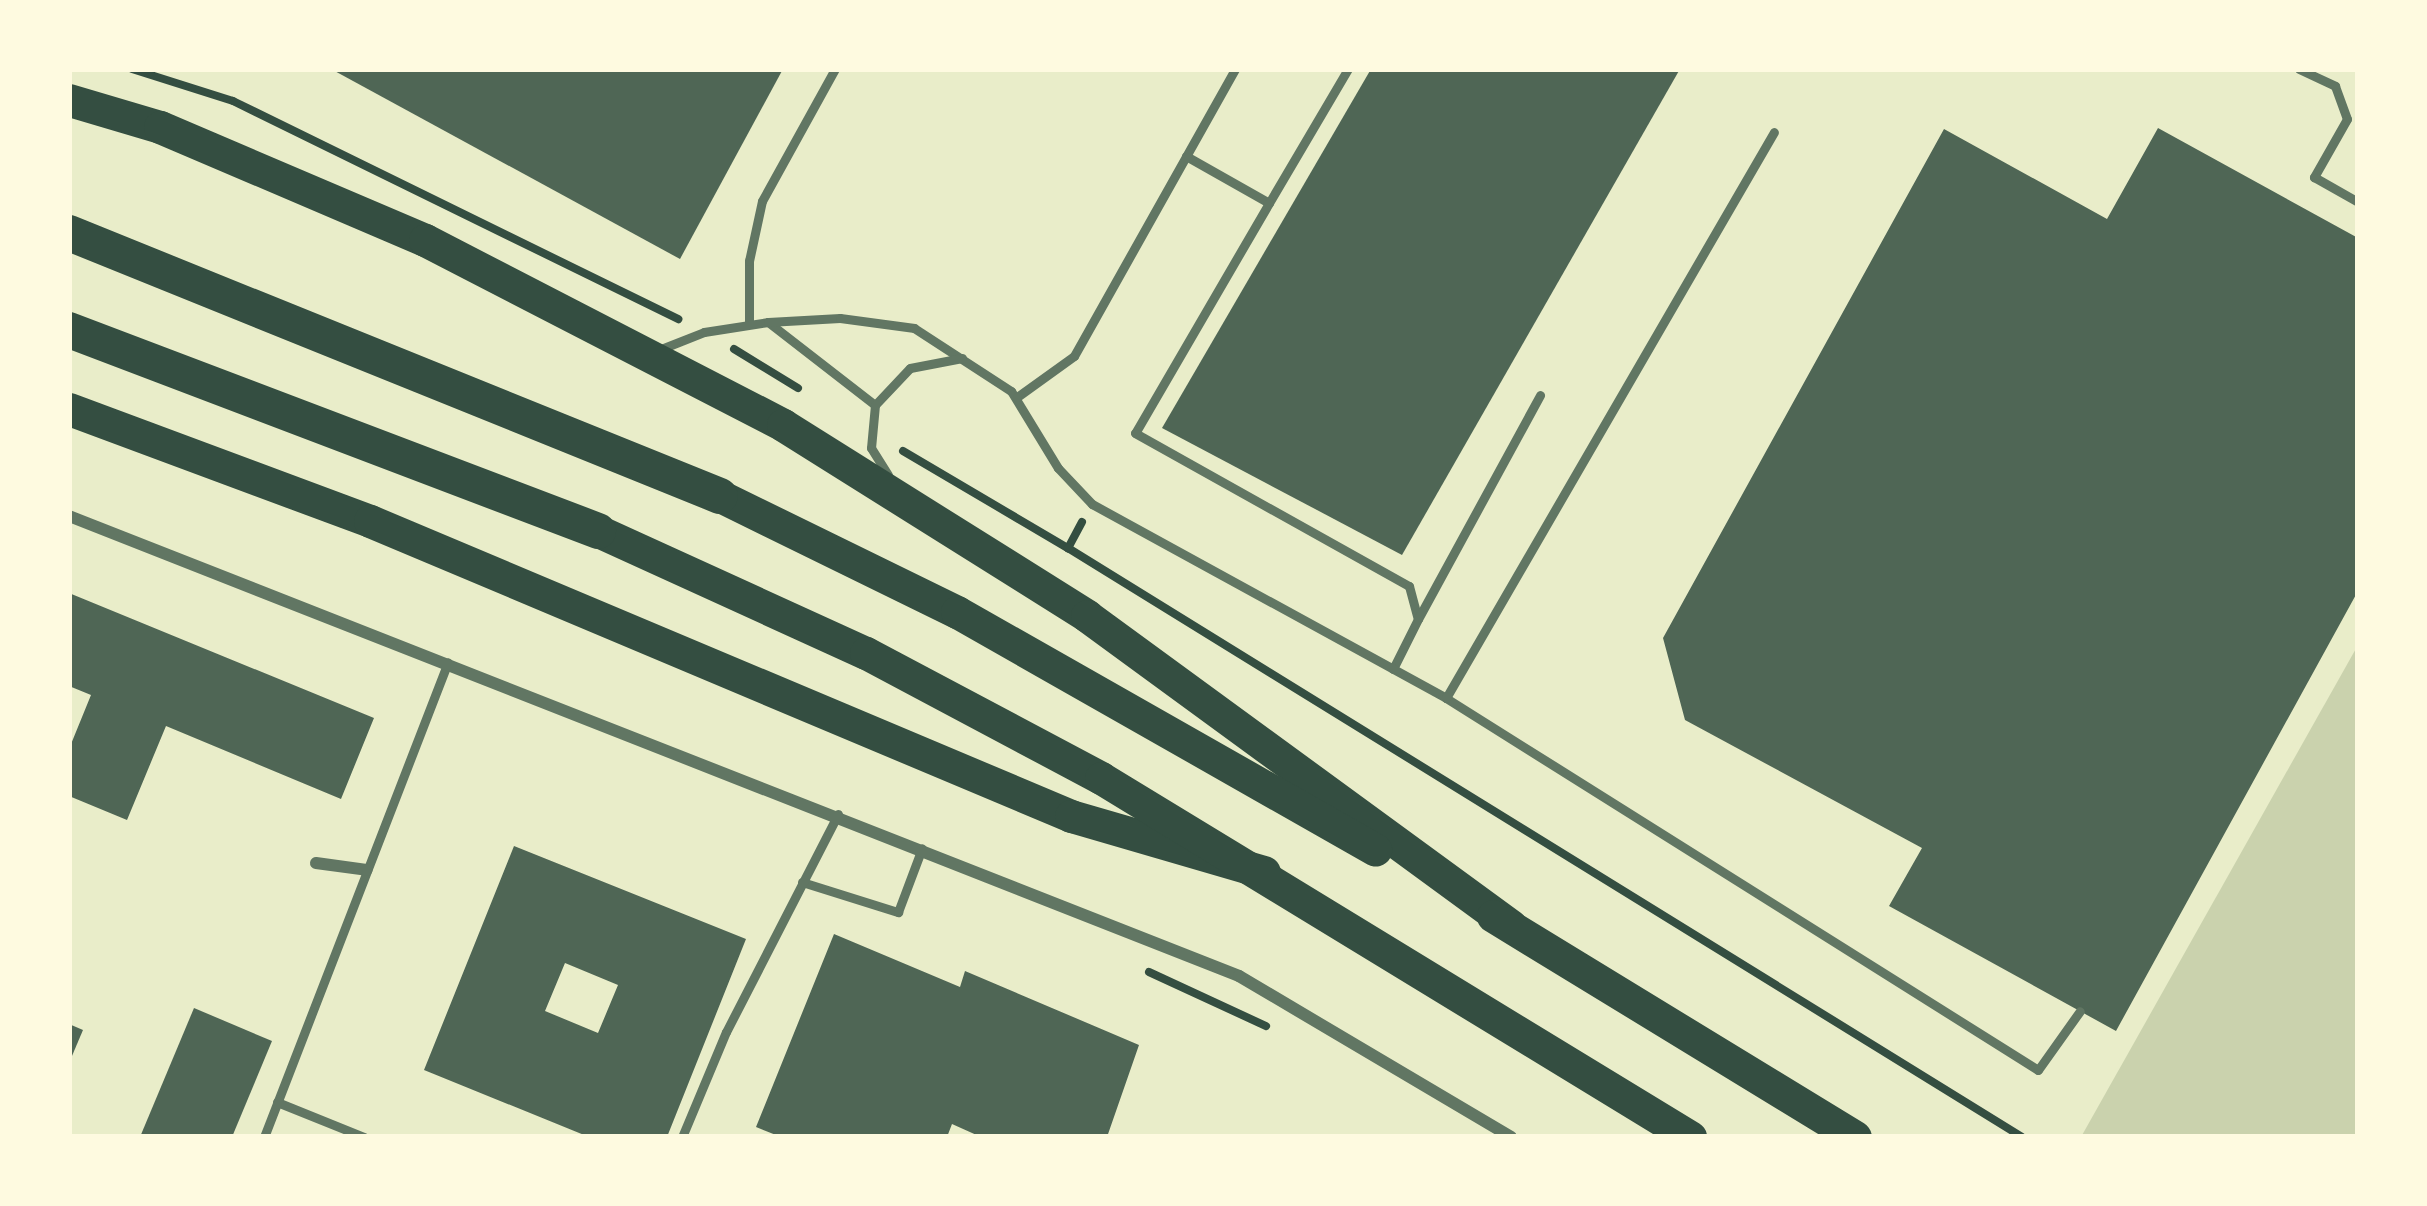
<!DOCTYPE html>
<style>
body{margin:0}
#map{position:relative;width:2427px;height:1206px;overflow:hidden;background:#e9edc9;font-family:Inter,sans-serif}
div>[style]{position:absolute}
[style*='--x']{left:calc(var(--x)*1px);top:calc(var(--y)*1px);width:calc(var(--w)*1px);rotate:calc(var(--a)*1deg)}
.green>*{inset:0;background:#cad2ad}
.building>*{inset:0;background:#4f6655}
.path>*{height:8px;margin:-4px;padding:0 4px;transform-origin:4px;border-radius:4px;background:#344e41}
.service>*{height:9px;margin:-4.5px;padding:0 4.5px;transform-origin:4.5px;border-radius:4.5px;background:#617663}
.minor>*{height:12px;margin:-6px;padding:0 6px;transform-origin:6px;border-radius:6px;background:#617663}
.trunk>*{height:33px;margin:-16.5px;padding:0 16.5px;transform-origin:16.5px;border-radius:16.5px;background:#344e41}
.motorway>*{height:36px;margin:-18px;padding:0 18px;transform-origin:18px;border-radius:18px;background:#344e41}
span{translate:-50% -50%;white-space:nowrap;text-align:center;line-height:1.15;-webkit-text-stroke:10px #fefae0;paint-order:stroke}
.frame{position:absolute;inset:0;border:72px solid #fefae0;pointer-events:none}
</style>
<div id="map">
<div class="green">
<div style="clip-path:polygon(2358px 645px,2358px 1137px,2081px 1137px)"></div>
</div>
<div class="building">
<div style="clip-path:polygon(331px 69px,783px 69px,680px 259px)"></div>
<div style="clip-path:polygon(1371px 69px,1680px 69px,1402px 555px,1162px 428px)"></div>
<div style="clip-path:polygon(2158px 128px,2358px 238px,2358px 591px,2116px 1031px,1889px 906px,1922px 848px,1685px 720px,1663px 638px,1944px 129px,2107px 219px)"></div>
<div style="clip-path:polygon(69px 593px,374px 718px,341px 799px,166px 726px,127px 820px,69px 796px,69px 749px,91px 695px,69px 686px)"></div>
<div style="clip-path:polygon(evenodd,514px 846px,746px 939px,667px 1137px,589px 1137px,424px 1070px,514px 846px,565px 963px,618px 985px,598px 1033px,545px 1011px,565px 963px)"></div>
<div style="clip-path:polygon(834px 934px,960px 987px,965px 971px,1139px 1045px,1107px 1137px,981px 1137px,952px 1124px,947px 1137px,781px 1137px,756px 1127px)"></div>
<div style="clip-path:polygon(194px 1008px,272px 1041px,232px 1137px,140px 1137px)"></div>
<div style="clip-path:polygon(69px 1024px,83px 1030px,69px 1063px)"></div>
</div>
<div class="path">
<div style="--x:132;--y:69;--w:106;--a:17.6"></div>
<div style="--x:233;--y:101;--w:496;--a:26.1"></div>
<div style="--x:734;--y:349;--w:75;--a:31.4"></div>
<div style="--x:903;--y:451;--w:191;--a:30.5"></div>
<div style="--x:1082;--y:522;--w:30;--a:118"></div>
<div style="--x:1068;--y:548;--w:1121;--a:31.69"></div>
<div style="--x:1149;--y:972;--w:129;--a:24.8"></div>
</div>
<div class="service">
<div style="--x:2299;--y:69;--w:40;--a:25"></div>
<div style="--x:2335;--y:86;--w:35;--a:70"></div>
<div style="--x:2347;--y:119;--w:67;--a:119.6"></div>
<div style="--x:2314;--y:177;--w:51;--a:29.6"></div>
<div style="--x:1186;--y:156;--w:95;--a:29.5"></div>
<div style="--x:1269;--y:203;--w:156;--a:-59.5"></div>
<div style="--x:1269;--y:203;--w:266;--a:120.2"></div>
<div style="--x:1135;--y:433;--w:314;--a:29.2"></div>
<div style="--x:1409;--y:586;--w:34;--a:75"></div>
<div style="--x:1418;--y:619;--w:56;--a:116.6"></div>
<div style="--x:768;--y:322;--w:135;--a:37.8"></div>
<div style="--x:749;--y:323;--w:62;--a:-90"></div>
<div style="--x:749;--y:261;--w:61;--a:-77.8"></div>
<div style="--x:762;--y:201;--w:151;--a:-61.1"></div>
<div style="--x:661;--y:349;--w:46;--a:-21.6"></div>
<div style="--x:704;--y:332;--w:65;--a:-8.9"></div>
<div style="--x:768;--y:322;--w:72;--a:-3.2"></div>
<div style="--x:840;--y:318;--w:75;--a:7.7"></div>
<div style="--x:914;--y:328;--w:116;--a:33"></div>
<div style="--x:1011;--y:391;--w:90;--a:58.6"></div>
<div style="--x:1058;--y:468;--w:50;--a:46.6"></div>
<div style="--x:1092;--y:504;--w:404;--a:28.7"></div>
<div style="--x:1446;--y:698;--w:699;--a:32.14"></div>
<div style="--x:2038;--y:1070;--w:72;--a:-54.6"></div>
<div style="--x:1017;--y:397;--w:70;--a:-35.7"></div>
<div style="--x:1074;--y:356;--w:329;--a:-60.7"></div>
<div style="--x:888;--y:475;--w:32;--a:-122"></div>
<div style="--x:871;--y:448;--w:43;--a:-84.7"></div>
<div style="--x:875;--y:405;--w:51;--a:-46.6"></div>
<div style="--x:910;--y:368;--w:53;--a:-10.9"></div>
<div style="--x:1418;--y:619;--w:255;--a:-61.4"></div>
<div style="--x:1446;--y:698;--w:654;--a:-59.91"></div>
<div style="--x:802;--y:882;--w:101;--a:17.4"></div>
<div style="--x:898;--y:912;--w:68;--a:-69.4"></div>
<div style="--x:277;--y:1102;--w:94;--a:21.9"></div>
<div style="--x:264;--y:1137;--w:509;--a:-68.83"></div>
<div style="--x:682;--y:1137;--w:114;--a:-67.3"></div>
<div style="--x:726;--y:1032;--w:245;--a:-62.8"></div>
</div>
<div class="minor">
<div style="--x:69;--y:516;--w:1257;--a:21.46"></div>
<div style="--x:1239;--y:976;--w:316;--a:30.6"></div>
<div style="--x:316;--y:863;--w:51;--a:7.8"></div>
</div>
<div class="trunk">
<div style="--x:69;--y:100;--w:95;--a:16.5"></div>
<div style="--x:160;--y:127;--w:288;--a:23.1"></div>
<div style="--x:425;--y:240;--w:403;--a:27.3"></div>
<div style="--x:783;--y:425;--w:359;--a:32.1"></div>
<div style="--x:1087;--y:616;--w:525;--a:36.17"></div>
<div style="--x:69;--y:409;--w:321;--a:20.4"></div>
<div style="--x:370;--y:521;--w:761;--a:22.82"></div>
<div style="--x:1071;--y:816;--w:201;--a:16.2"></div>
<div style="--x:720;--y:496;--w:264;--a:26.1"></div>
<div style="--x:957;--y:612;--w:481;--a:29.6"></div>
<div style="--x:598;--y:531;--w:294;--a:24.5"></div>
<div style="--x:866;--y:653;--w:266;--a:28"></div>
<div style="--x:1101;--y:778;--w:690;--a:31.36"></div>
<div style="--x:1493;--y:916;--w:424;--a:31.4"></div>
</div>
<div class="motorway">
<div style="--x:69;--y:233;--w:702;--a:22"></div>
<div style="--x:69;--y:330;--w:566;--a:20.8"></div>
</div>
<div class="frame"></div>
</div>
